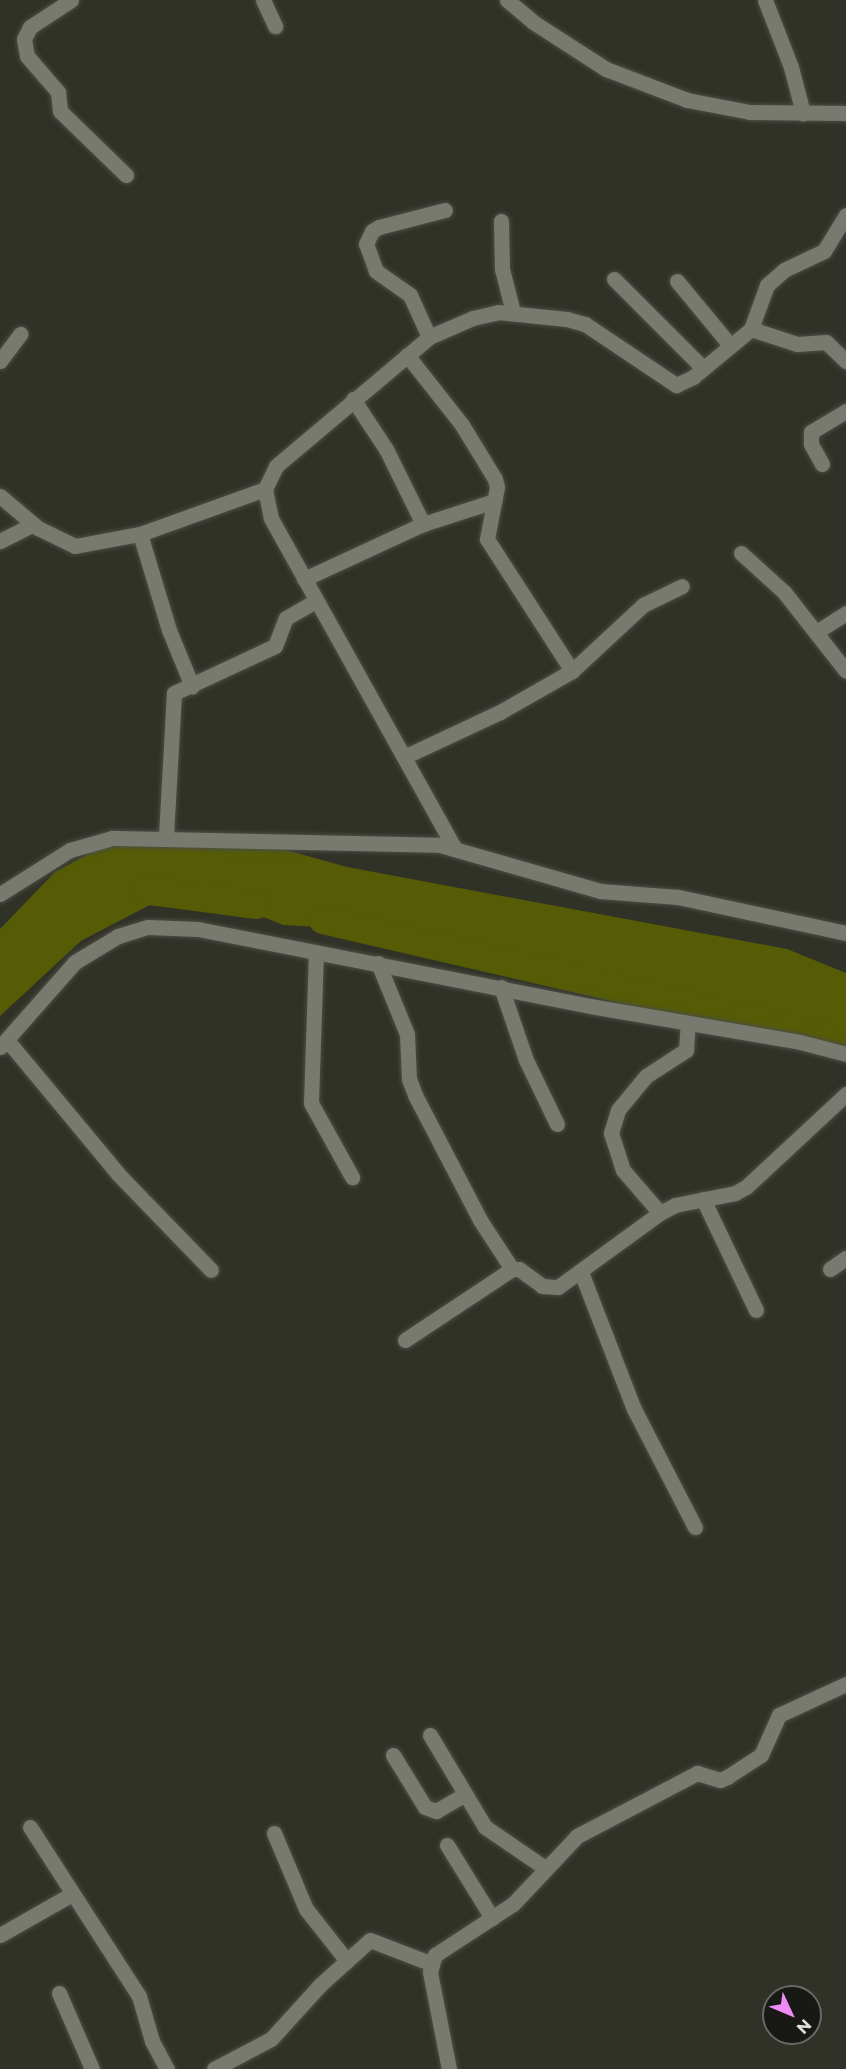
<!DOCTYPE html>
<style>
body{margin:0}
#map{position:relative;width:846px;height:2069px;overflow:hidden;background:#303127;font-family:Montserrat,sans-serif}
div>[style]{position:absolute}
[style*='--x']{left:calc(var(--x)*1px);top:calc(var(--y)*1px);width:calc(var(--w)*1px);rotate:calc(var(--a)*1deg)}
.water>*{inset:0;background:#555c05}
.river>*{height:28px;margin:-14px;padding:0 14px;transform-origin:14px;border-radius:14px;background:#555c05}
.roads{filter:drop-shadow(0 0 2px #4c4d45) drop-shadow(0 0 2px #4c4d45)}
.minor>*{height:15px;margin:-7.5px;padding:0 7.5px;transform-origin:7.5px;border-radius:7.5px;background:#787a6f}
span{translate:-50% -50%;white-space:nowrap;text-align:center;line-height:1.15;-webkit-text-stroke:6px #181914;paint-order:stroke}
.north{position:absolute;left:762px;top:1985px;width:60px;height:60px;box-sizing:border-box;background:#181914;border:2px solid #686964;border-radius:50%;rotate:134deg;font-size:16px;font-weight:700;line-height:24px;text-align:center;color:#e0e1db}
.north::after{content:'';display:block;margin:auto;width:21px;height:27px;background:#f08bf6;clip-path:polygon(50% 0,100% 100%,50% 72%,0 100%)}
</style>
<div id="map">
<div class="water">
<div style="clip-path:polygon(135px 842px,279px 848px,347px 867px,787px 949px,846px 973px,846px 1033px,375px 930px,283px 925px,198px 890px,161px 899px,81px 941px,0 1016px,0 929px,55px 872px,101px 847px)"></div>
</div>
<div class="river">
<div style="--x:143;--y:890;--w:115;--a:7.5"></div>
<div style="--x:323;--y:920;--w:537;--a:13.03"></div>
</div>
<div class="roads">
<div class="minor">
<div style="--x:71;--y:0;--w:49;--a:146.6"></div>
<div style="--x:30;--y:27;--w:13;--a:117"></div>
<div style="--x:24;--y:39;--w:17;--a:80"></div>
<div style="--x:27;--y:56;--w:48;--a:49.3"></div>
<div style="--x:58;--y:92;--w:19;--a:84"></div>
<div style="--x:60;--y:111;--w:92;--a:44.1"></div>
<div style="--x:263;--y:0;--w:29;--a:65"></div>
<div style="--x:507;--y:0;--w:34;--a:40"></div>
<div style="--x:533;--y:22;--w:87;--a:32.8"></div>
<div style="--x:606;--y:69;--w:87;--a:20.9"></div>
<div style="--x:687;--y:100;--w:64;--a:10.8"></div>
<div style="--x:750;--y:112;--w:96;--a:0.6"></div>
<div style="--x:765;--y:0;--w:72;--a:68.8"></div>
<div style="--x:791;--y:67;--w:48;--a:75.4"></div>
<div style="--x:501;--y:221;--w:48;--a:88.8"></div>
<div style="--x:502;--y:269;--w:44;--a:75.7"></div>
<div style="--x:614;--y:279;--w:126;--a:45"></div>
<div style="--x:677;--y:281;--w:83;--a:50.4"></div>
<div style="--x:751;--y:329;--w:47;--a:-70"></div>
<div style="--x:767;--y:285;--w:23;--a:-41"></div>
<div style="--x:784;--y:270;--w:44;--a:-25.4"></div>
<div style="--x:824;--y:251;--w:42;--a:-58.6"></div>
<div style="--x:429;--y:337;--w:46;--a:-114.3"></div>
<div style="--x:410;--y:295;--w:42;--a:-144.8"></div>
<div style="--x:376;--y:271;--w:29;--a:-110"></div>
<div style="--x:366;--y:244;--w:14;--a:-65"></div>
<div style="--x:372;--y:231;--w:8;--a:-30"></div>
<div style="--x:379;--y:227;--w:68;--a:-14.4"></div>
<div style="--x:407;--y:355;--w:89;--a:51.8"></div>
<div style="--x:462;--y:425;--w:63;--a:58.6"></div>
<div style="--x:495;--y:479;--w:8;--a:76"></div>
<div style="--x:497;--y:487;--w:53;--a:100.9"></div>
<div style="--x:487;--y:539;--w:157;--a:57.2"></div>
<div style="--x:0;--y:361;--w:34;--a:-53"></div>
<div style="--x:353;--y:399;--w:60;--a:56.6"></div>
<div style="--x:386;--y:449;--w:84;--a:63.7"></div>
<div style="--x:822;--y:464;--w:23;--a:-119"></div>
<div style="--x:811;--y:444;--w:12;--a:-90"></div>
<div style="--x:811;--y:432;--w:41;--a:-31"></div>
<div style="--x:0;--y:496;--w:50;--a:40.1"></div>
<div style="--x:38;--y:528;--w:41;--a:25.9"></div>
<div style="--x:75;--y:546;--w:66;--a:-10.5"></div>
<div style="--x:140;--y:534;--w:133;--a:-19.8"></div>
<div style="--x:140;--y:534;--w:100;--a:73.2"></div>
<div style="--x:169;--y:630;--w:61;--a:67.7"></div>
<div style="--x:0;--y:541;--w:37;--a:-27"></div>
<div style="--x:741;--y:553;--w:58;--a:42.2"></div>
<div style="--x:784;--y:592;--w:100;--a:51.9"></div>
<div style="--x:304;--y:579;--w:131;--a:-24.8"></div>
<div style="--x:423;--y:524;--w:75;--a:-17.9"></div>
<div style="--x:816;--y:632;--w:36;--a:-32"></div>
<div style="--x:406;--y:756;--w:104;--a:-25.1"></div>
<div style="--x:500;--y:712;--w:83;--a:-29.7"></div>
<div style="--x:572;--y:671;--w:97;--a:-42.9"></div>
<div style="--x:643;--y:605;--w:43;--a:-26"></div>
<div style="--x:166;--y:836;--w:143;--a:-86.8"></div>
<div style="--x:174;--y:693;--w:111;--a:-25"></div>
<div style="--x:275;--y:646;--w:30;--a:-69"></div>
<div style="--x:286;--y:618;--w:34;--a:-30"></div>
<div style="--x:455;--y:849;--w:379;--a:-119.1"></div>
<div style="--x:271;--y:518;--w:30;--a:-102"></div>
<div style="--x:265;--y:489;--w:25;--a:-64"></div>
<div style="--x:276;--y:466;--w:200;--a:-40.1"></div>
<div style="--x:429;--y:337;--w:48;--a:-23.4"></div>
<div style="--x:473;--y:318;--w:26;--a:-13"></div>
<div style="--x:498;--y:312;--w:69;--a:5.8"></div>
<div style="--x:567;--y:319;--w:19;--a:16"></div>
<div style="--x:585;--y:324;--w:110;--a:33.8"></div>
<div style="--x:676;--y:385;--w:19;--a:-25"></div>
<div style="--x:693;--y:377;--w:75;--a:-39.6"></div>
<div style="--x:751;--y:329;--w:48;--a:18.1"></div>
<div style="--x:797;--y:344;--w:29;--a:-4"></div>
<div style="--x:826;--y:342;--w:28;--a:44"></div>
<div style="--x:0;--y:894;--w:83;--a:-32.2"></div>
<div style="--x:70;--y:850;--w:44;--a:-15.9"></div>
<div style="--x:112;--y:838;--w:328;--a:1.2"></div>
<div style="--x:440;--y:845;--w:166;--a:16"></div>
<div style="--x:600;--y:891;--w:78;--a:4.4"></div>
<div style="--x:678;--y:897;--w:172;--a:12.1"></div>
<div style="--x:316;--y:952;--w:151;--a:91.9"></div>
<div style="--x:311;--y:1103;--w:85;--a:61"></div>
<div style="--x:378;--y:963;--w:77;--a:67.8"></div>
<div style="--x:407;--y:1034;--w:45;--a:87.5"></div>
<div style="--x:409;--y:1079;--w:17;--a:69"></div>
<div style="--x:415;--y:1095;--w:141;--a:62.5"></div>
<div style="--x:480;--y:1220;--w:59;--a:56.9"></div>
<div style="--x:501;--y:987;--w:77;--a:71.1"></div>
<div style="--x:526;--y:1060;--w:71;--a:64.2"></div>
<div style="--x:7;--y:1040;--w:175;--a:50.3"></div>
<div style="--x:119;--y:1175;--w:132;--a:45.9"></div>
<div style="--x:0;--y:1047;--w:113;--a:-48.6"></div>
<div style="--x:75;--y:962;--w:50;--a:-31.2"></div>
<div style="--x:118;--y:936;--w:31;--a:-17"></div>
<div style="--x:148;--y:927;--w:50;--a:2.3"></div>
<div style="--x:198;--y:929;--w:399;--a:11.1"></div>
<div style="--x:590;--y:1006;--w:213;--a:9.7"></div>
<div style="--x:800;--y:1042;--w:48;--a:14.6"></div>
<div style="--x:703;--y:1199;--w:123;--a:64.5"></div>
<div style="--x:660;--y:1213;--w:57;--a:-130.7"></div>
<div style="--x:623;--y:1170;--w:39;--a:-108"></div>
<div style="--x:611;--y:1133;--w:24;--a:-73"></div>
<div style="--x:618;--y:1110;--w:44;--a:-50.5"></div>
<div style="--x:646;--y:1076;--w:48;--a:-33"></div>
<div style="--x:686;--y:1050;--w:27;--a:-86"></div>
<div style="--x:830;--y:1269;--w:19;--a:-35"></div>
<div style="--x:581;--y:1272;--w:147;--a:68.9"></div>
<div style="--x:634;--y:1409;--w:133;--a:62.7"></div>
<div style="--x:405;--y:1340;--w:128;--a:-33.6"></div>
<div style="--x:512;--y:1269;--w:7;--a:0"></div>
<div style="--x:519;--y:1269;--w:29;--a:36"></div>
<div style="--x:542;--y:1286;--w:16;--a:4"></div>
<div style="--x:558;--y:1287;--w:126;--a:-36"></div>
<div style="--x:660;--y:1213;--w:17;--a:-28"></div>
<div style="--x:675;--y:1205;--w:61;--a:-11.3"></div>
<div style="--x:735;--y:1193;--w:13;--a:-29"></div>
<div style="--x:746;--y:1187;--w:137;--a:-42.9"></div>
<div style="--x:430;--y:1735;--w:107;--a:59.1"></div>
<div style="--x:485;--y:1827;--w:73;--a:34.3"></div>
<div style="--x:393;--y:1755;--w:61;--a:58.4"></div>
<div style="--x:425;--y:1807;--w:12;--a:20"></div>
<div style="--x:436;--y:1811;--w:32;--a:-30"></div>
<div style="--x:30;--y:1827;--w:201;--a:57.2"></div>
<div style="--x:139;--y:1996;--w:47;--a:73.9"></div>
<div style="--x:152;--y:2041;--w:32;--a:62"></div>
<div style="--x:274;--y:1833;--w:82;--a:67.2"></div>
<div style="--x:306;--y:1909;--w:66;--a:51.7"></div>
<div style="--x:447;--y:1845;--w:86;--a:58.3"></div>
<div style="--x:0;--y:1935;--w:83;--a:-29.7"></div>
<div style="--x:59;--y:1993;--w:83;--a:66.5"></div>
<div style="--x:214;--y:2069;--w:64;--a:-27.8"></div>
<div style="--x:271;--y:2039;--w:73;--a:-47.8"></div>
<div style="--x:320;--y:1985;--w:67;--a:-42"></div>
<div style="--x:370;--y:1940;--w:64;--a:21"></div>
<div style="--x:449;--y:2069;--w:99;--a:-101.1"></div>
<div style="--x:430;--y:1972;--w:18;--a:-74"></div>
<div style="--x:435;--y:1955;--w:93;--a:-33.2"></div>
<div style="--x:513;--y:1904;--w:93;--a:-46.7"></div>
<div style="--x:577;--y:1836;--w:136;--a:-27.7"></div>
<div style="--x:697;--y:1773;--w:24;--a:17"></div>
<div style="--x:720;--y:1780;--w:8;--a:-23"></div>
<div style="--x:727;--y:1777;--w:40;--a:-32.9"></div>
<div style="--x:761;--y:1755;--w:44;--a:-65.8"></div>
<div style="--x:779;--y:1715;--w:74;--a:-24.8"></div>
</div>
</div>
<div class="north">N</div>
</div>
